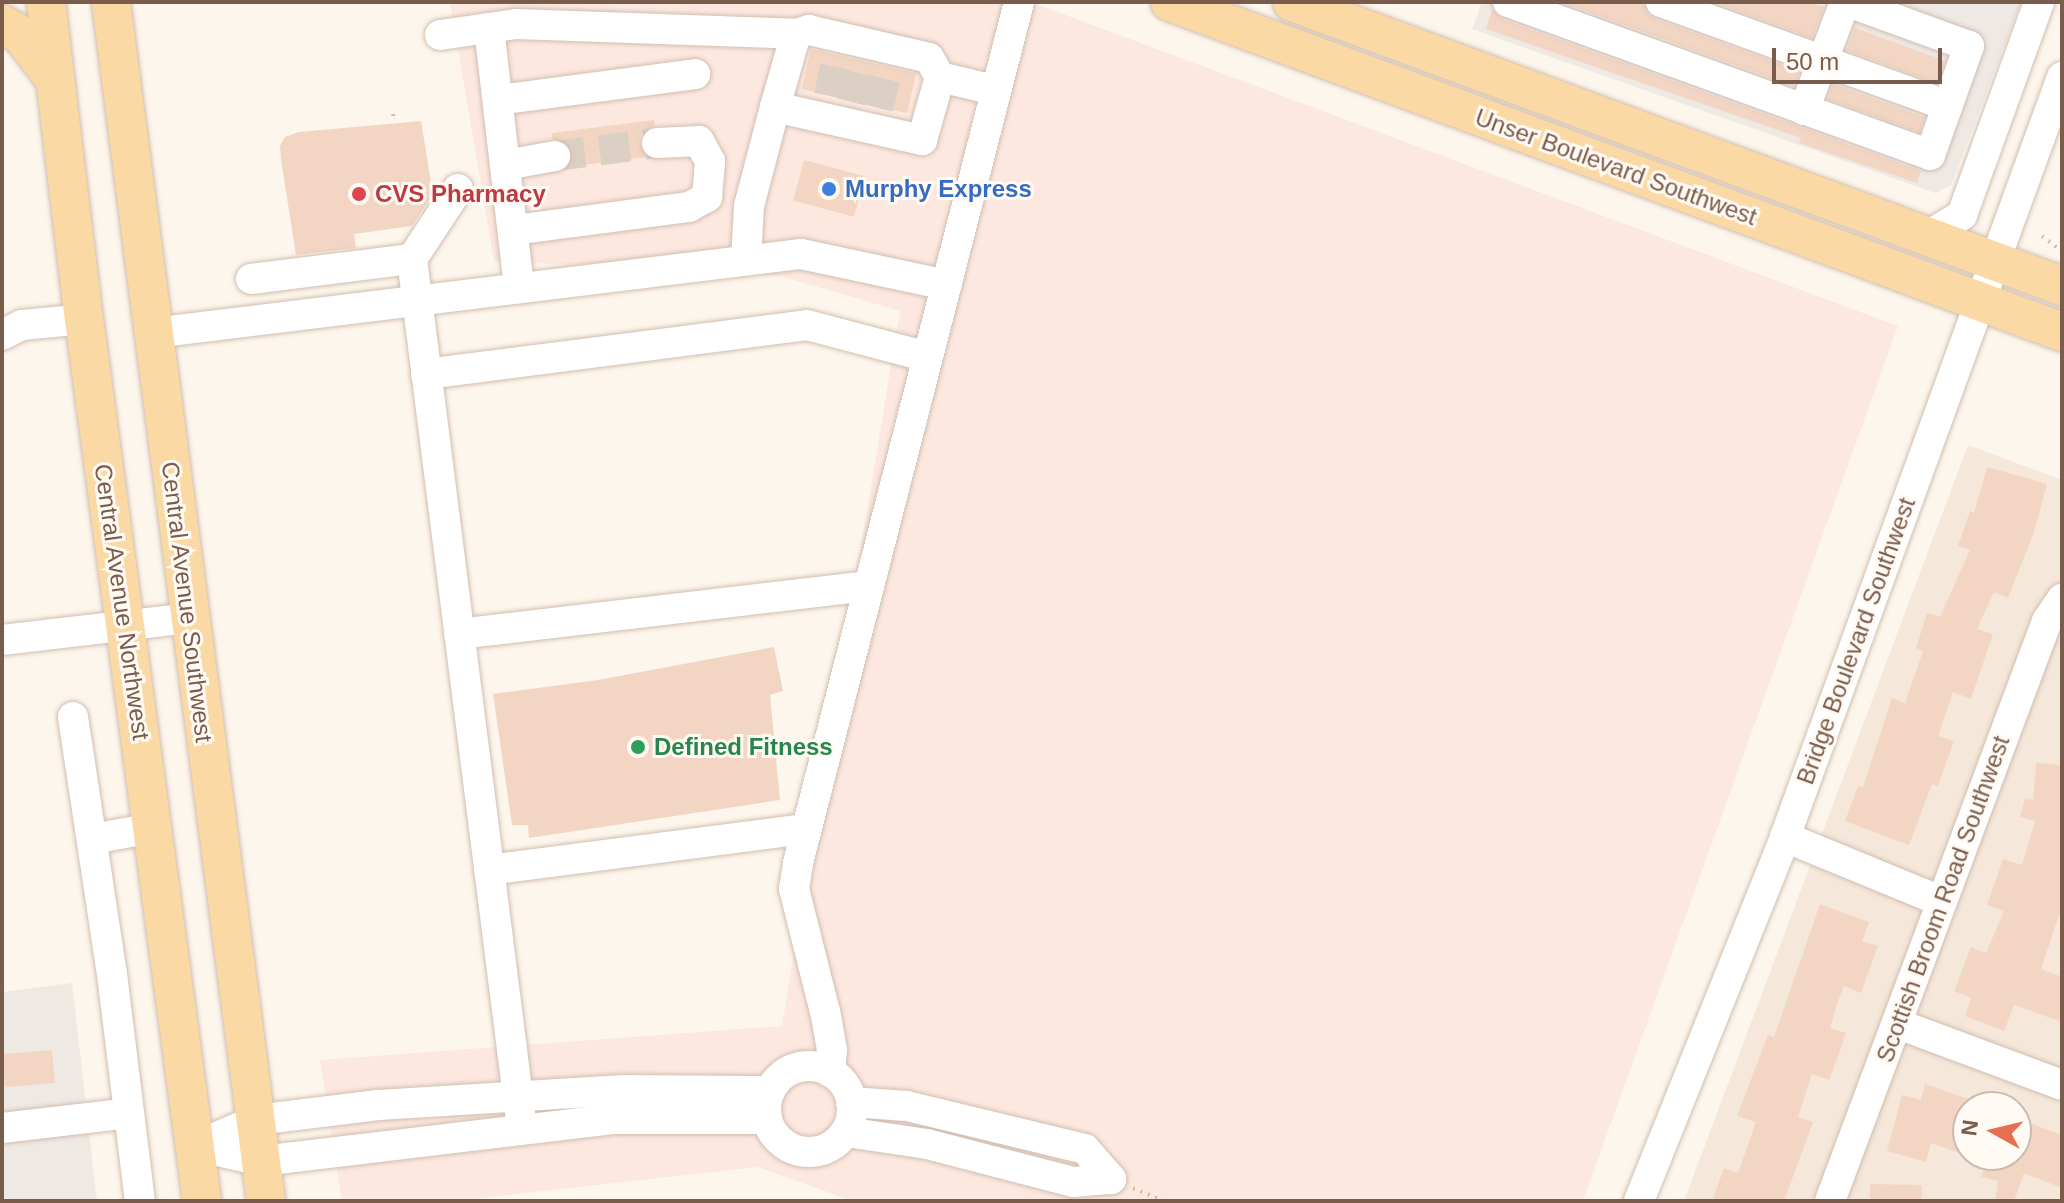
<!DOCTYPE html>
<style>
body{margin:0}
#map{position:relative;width:2064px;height:1203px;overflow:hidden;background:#fdf6ec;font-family:Arial,sans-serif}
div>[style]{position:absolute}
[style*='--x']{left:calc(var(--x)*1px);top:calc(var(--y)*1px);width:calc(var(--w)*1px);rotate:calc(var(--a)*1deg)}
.residential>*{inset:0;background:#f5e8da}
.commercial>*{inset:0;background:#fde8e0}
.industrial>*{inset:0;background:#efe9e4}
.building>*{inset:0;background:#f3d5c3;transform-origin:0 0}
.minor-tunnel>*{height:30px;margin-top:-15px;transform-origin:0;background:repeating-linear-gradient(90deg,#dcd0c4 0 30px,transparent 0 45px)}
.path>*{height:4px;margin-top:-2px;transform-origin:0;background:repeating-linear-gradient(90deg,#d9b8a5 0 2px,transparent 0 8px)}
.roads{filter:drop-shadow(0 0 2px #d1beb0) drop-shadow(0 0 2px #d1beb0)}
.minor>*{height:30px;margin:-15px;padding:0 15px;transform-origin:15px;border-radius:15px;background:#fff}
.minor>.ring{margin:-15px;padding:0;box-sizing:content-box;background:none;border:30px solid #fff;border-radius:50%}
.major>*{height:38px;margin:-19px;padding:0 19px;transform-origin:19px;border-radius:19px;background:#fbd9a5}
.dots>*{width:22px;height:22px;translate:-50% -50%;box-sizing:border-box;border:4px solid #fffaf3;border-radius:50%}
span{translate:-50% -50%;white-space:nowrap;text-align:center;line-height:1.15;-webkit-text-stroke:6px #fffaf3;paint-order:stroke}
.street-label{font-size:24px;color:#7a5c4d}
.shop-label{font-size:24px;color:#366cbe;font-weight:700}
.left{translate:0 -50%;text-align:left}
.health-label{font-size:24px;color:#be3a42;font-weight:700}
.leisure-label{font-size:24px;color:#27864d;font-weight:700}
.frame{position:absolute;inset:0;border:4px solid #7a5c4d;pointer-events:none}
.north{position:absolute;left:1952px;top:1091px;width:80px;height:80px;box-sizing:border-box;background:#fffaf3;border:2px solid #cabbb1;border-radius:50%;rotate:278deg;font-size:22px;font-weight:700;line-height:32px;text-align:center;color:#7a5c4d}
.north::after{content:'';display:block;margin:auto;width:28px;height:36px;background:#e76f51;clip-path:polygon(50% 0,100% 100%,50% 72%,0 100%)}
.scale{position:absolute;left:1772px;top:48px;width:170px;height:36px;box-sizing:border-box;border:4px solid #7a5c4d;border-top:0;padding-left:10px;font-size:24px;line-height:28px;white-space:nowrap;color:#7a5c4d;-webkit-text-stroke:6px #fffaf3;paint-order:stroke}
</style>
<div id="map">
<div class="residential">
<div style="clip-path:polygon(evenodd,1968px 445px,2062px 480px,2062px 1201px,1684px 1201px,1968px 445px,1968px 1107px,2016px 1107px,2016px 1155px,1968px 1155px,1968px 1107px)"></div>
</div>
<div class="commercial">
<div style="clip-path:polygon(450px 2px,1031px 2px,1898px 326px,1583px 1201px,853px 1201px,758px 1167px,455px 1201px,342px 1201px,320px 1060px,782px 1026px,900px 311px,780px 276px,494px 261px)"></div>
</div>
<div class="industrial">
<div style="clip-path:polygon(1482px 2px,2021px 2px,1951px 185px,1935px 193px,1472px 29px)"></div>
<div style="clip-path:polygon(72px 983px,97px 1201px,2px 1201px,2px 992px)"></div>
</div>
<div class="building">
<div style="clip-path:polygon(1561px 2px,1643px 2px,1647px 13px,1655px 19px,1799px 71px,1794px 86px)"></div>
<div style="clip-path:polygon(1714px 2px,1809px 2px,1824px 7px,1812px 38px)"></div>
<div style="clip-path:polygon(1492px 10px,1502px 19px,1921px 171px,1917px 183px,1799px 143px,1801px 138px,1486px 29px)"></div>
<div style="left:1855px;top:28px;width:96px;height:24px;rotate:20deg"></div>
<div style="left:811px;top:49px;width:108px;height:41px;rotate:13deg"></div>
<div style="left:1833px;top:84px;width:98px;height:16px;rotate:20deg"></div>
<div style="clip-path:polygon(654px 120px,655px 125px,641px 134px,639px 143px,647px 157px,568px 167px,573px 154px,569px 145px,552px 138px,552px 133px)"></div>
<div style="clip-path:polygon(421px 121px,433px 194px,412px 226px,354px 234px,356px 248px,296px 255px,281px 160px,280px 146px,285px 137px,299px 132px)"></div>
<div style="left:804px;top:160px;width:63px;height:42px;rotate:15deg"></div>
<div style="clip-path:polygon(1987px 467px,2047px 484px,2034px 532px,2008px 598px,1994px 592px,1977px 629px,1993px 634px,1971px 699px,1953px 692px,1938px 736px,1954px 741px,1938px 786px,1932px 784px,1909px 845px,1845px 821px,1858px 786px,1863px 787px,1892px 698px,1905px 703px,1923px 651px,1916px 648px,1927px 613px,1940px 617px,1970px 550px,1958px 546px,1970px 511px,1974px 513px)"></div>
<div style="clip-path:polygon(774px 647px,783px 691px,770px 695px,780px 800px,529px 838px,528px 825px,512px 825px,493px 694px,598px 680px)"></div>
<div style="clip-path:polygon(2036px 763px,2062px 765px,2062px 906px,2041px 969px,2062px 977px,2062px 1022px,2014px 1005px,2004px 1031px,1965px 1016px,1971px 998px,1954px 991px,1971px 947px,1986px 953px,2004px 911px,1987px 905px,2003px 859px,2022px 865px,2035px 821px,2020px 817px,2025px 798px,2033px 800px)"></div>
<div style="clip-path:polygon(1820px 904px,1869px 922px,1862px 941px,1878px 946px,1861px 993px,1844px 986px,1837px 1004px,1830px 1028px,1846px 1033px,1840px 1051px,1829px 1080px,1812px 1074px,1798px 1117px,1813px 1122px,1784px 1201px,1712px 1201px,1724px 1168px,1738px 1173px,1756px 1122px,1737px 1116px,1768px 1035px,1774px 1037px)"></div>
<div style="left:52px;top:1050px;width:33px;height:50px;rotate:85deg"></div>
<div style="clip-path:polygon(1925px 1084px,1968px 1099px,1968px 1156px,1931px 1143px,1926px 1162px,1887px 1151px,1902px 1095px,1921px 1100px)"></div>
<div style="clip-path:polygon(2016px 1118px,2062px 1135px,2062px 1188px,2024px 1173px,2014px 1201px,1995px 1201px,1998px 1181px,1981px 1177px,1988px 1158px,1983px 1155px,2016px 1155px)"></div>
<div style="left:1870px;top:1184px;width:52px;height:17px;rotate:1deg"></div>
</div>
<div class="minor-tunnel">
<div style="--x:829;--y:96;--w:49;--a:-78.2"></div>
<div style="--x:851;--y:102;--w:49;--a:-76"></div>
<div style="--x:878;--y:108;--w:49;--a:-76"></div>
<div style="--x:555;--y:156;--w:103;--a:-7.3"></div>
</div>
<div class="path">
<div style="--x:393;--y:114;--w:5;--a:79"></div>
<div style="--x:2042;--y:236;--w:25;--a:37"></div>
<div style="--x:1133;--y:1188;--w:34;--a:23"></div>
</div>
<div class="roads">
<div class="minor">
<div style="--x:1508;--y:2;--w:449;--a:19.9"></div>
<div style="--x:1930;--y:155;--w:116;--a:-70.3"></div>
<div style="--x:1969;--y:46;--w:129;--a:-160"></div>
<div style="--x:1661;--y:2;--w:305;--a:19.9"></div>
<div style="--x:489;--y:28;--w:262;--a:83.4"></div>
<div style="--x:440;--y:35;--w:77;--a:-8.2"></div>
<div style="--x:516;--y:24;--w:280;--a:2"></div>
<div style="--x:796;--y:34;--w:14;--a:-17"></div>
<div style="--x:809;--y:30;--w:123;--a:13.1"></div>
<div style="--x:929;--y:58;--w:22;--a:60"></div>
<div style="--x:940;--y:77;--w:56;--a:13.5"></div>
<div style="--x:498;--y:100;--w:199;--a:-7.5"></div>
<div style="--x:775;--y:107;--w:76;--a:-74"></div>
<div style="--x:1804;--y:110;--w:116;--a:-69.2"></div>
<div style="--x:505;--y:165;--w:51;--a:-10.2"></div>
<div style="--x:458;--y:189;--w:84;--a:123.3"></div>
<div style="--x:412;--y:259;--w:876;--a:82.79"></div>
<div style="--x:514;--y:230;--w:177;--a:-7.5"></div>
<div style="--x:689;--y:207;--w:21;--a:-29"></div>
<div style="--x:707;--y:197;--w:36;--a:-85"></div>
<div style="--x:710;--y:161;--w:23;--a:-119"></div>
<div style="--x:699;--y:141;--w:42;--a:177.3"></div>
<div style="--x:1929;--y:235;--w:39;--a:-31"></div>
<div style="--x:1962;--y:215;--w:226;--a:-70.1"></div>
<div style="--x:746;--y:260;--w:54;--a:-86.8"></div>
<div style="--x:749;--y:206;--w:102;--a:-75.3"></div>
<div style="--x:775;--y:107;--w:151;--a:12.7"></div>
<div style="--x:922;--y:140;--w:66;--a:-74.1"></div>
<div style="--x:251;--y:279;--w:162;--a:-7.1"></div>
<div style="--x:153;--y:333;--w:653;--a:-6.95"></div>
<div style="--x:801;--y:254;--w:149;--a:12"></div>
<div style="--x:2;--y:335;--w:22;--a:-27"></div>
<div style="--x:22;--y:325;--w:62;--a:-5.5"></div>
<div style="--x:426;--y:374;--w:384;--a:-7.3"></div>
<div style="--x:807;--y:325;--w:125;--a:14.8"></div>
<div style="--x:459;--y:634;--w:413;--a:-6.7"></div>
<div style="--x:2;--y:640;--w:188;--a:-6.7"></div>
<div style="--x:73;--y:717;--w:260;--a:81.4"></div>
<div style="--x:112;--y:974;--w:229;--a:83"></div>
<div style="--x:1785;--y:837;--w:168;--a:22.4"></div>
<div style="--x:92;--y:839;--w:62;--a:-10.2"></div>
<div style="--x:489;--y:870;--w:320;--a:-7.4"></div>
<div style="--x:1898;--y:1024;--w:175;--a:20.4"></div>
<div class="ring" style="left:766px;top:1066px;width:56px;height:56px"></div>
<div style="--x:830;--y:1072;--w:22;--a:-85"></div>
<div style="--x:832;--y:1050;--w:39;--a:-100"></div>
<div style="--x:825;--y:1012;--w:127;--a:-104.1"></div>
<div style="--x:794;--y:889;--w:26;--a:-81"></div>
<div style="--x:798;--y:863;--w:889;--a:-75.6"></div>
<div style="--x:851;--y:1102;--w:56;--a:4.1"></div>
<div style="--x:907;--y:1106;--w:183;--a:13.6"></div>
<div style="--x:1085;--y:1149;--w:40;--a:49"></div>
<div style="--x:2;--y:1128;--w:128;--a:-6.7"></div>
<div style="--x:846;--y:1132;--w:82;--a:8.4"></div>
<div style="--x:927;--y:1144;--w:151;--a:14.6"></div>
<div style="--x:1073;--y:1182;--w:38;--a:-5"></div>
<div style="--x:196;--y:1146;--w:65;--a:-23.4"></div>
<div style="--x:256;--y:1120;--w:123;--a:-7"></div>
<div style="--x:378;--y:1105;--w:246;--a:-3.5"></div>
<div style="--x:624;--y:1090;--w:146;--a:0.4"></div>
<div style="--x:196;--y:1146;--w:67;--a:13"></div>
<div style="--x:261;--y:1161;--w:354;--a:-6.8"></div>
<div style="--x:613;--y:1119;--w:154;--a:0"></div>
<div style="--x:1639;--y:1201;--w:392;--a:-68.1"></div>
<div style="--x:1785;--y:837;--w:809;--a:-69.97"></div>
<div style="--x:1830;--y:1201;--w:619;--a:-69.49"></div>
<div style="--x:2047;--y:621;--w:27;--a:-56"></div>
</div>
<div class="major">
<div style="--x:46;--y:2;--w:319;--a:83.2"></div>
<div style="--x:84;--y:319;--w:890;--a:82.38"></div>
<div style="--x:111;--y:2;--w:1209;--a:82.63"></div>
<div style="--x:1170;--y:2;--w:951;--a:20.3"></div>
<div style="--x:1292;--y:2;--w:821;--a:20.25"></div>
<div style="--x:2;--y:24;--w:22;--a:30"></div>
<div style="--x:21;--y:35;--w:54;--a:52.5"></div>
</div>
</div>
<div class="dots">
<div style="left:829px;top:189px;background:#3f7fe0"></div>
<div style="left:359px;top:194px;background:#e0444e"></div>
<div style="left:638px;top:747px;background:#2e9e5b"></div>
</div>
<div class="street-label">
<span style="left:1616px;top:167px;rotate:20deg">Unser Boulevard Southwest</span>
<span style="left:122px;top:602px;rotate:82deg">Central Avenue Northwest</span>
<span style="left:187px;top:602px;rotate:83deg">Central Avenue Southwest</span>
<span style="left:1856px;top:641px;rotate:-70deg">Bridge Boulevard Southwest</span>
<span style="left:1943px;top:899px;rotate:-70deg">Scottish Broom Road Southwest</span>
</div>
<div class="shop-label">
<span class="left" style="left:845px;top:189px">Murphy Express</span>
</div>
<div class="health-label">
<span class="left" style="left:375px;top:194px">CVS Pharmacy</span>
</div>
<div class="leisure-label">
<span class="left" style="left:654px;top:747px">Defined Fitness</span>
</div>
<div class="frame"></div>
<div class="north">N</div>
<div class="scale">50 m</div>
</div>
